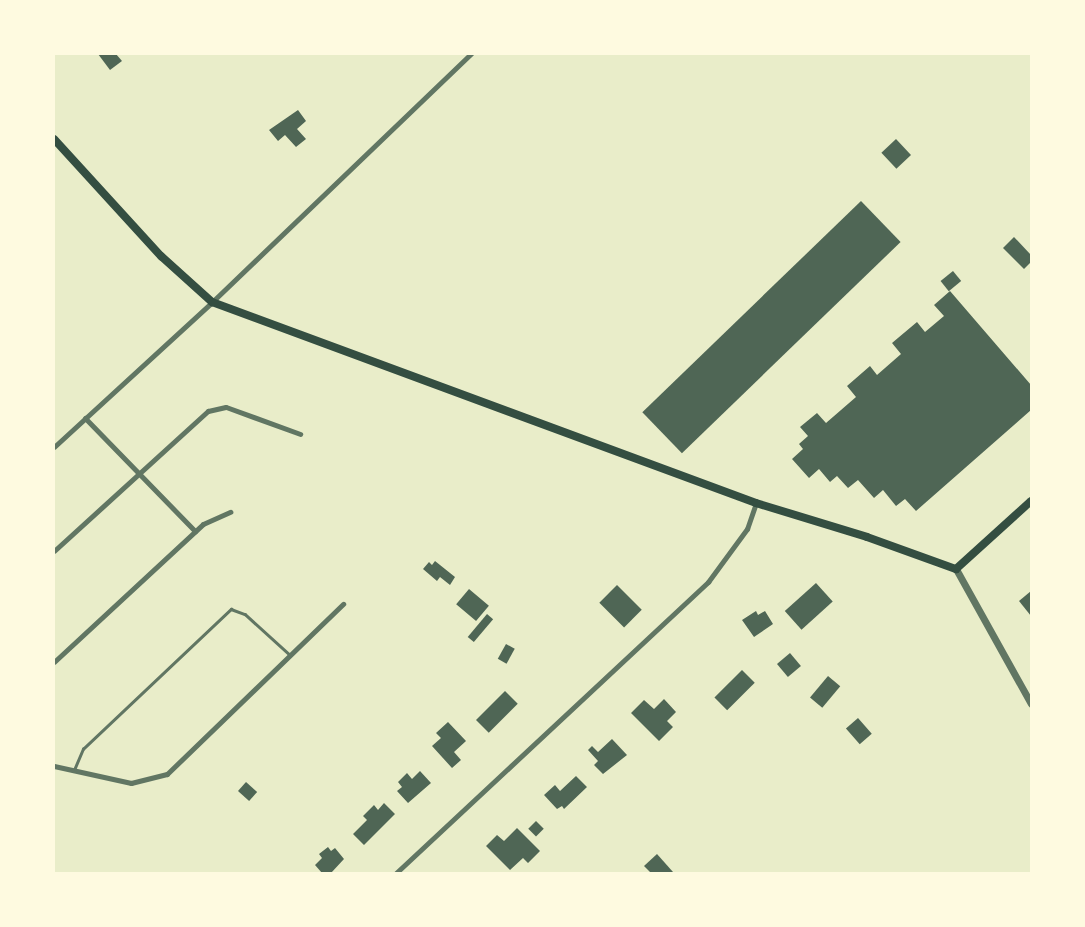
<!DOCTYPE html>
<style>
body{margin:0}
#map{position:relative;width:1085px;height:927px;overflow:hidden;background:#e9edc9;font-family:Mulish,sans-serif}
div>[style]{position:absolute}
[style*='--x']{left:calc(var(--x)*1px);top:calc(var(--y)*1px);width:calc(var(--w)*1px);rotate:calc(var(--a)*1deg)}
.building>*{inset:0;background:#4f6655;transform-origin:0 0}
.service>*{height:2.5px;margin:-1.25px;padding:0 1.25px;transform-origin:1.25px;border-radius:1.25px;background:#617663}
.minor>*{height:5px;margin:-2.5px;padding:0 2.5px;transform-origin:2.5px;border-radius:2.5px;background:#617663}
.tertiary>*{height:7px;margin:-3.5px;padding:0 3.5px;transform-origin:3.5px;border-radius:3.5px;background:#617663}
.secondary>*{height:8px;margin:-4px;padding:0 4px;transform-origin:4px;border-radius:4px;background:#344e41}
span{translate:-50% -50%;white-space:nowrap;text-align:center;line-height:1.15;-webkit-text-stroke:4px #fefae0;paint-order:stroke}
.frame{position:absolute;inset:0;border:55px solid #fefae0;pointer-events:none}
</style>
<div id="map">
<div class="building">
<div style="clip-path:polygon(98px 54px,116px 54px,122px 61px,110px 70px)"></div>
<div style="clip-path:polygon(298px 110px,306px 121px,297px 129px,306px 139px,296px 147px,285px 135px,278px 141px,269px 130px)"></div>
<div style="left:896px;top:139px;width:22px;height:20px;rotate:47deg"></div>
<div style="left:861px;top:201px;width:57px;height:304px;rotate:46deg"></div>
<div style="clip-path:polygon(1014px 237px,1031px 255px,1031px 262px,1024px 269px,1003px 248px)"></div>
<div style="left:953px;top:271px;width:13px;height:16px;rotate:51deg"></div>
<div style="clip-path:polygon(950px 291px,1031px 385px,1031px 410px,916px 511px,905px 499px,896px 506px,883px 490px,874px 498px,858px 480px,848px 488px,837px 476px,830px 482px,819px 469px,809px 478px,792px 459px,803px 449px,799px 444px,808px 436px,800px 427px,817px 413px,826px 423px,856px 397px,847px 386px,870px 366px,877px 375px,901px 354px,892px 343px,917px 322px,925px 332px,944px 316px,934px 305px)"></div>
<div style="clip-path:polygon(435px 561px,455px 577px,450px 585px,440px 577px,437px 581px,423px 569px,429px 562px,432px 565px)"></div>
<div style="left:816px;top:583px;width:25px;height:42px;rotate:48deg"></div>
<div style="left:617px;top:585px;width:35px;height:25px;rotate:45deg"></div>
<div style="left:469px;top:589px;width:26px;height:20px;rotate:40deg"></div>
<div style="clip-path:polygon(1031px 591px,1031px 616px,1019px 601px)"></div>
<div style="clip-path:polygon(756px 611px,758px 615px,765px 611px,773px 624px,754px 637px,742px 620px)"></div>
<div style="left:487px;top:614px;width:8px;height:30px;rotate:40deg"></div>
<div style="left:506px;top:644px;width:10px;height:17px;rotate:29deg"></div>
<div style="left:790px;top:653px;width:17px;height:17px;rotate:50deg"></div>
<div style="left:742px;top:670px;width:18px;height:39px;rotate:45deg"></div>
<div style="left:828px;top:676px;width:16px;height:28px;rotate:40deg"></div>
<div style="left:505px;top:691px;width:18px;height:41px;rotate:45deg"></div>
<div style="clip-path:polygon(664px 699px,676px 712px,667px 721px,673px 727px,659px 741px,631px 713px,644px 700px,654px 709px)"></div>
<div style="left:858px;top:718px;width:21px;height:16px;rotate:49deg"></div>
<div style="clip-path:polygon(448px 722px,466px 741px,454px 752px,461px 760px,452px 768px,432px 746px,441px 738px,436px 733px)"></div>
<div style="clip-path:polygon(612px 739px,627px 755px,603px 774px,594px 765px,598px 761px,588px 750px,592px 746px,598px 752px)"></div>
<div style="clip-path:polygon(420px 771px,431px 783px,408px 803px,397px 791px,402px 787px,398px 782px,407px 773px,412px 779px)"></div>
<div style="clip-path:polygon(576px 776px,587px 787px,564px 809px,562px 806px,557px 809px,544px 795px,555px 785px,560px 791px)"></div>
<div style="left:246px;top:782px;width:15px;height:12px;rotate:42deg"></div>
<div style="clip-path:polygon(384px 803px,395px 814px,364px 845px,353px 834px,367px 820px,363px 816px,374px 805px,378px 810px)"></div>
<div style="left:536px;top:821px;width:11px;height:11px;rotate:45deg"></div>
<div style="clip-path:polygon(517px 828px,540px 851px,528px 863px,523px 858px,510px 870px,486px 846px,497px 835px,504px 841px)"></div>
<div style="clip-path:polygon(328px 847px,331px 851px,335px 848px,344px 859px,331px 873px,322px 873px,315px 865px,322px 858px,319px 854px)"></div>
<div style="clip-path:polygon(657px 854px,673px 872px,672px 873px,651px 873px,644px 866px)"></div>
</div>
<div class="service">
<div style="--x:74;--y:770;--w:23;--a:-67"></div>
<div style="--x:83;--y:749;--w:204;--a:-43.4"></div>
<div style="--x:231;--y:609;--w:15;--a:20"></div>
<div style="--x:245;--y:614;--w:59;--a:42.3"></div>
</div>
<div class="minor">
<div style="--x:85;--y:418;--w:158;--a:45.8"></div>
<div style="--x:54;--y:447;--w:214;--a:-42.5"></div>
<div style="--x:212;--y:302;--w:359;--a:-43.8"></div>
<div style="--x:54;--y:551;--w:208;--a:-42.3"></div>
<div style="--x:208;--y:411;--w:18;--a:-13"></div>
<div style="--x:226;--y:407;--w:79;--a:20"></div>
<div style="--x:54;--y:662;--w:203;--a:-42.8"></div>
<div style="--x:203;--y:524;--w:30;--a:-24"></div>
<div style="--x:54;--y:766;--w:79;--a:12.4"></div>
<div style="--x:131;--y:783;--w:37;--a:-14"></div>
<div style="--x:167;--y:774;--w:245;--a:-44"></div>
<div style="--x:396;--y:873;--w:427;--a:-43"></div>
<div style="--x:708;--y:582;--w:66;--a:-53.7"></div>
<div style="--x:747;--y:529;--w:28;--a:-71"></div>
</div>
<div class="tertiary">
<div style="--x:956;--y:569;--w:154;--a:60.9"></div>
</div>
<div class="secondary">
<div style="--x:54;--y:139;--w:159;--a:47.6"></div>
<div style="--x:161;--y:256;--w:69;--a:42"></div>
<div style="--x:212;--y:302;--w:580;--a:20.28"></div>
<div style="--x:756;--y:503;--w:116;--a:17"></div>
<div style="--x:867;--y:537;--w:95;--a:19.8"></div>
<div style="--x:956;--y:569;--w:101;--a:-42.2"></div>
</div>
<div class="frame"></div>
</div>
